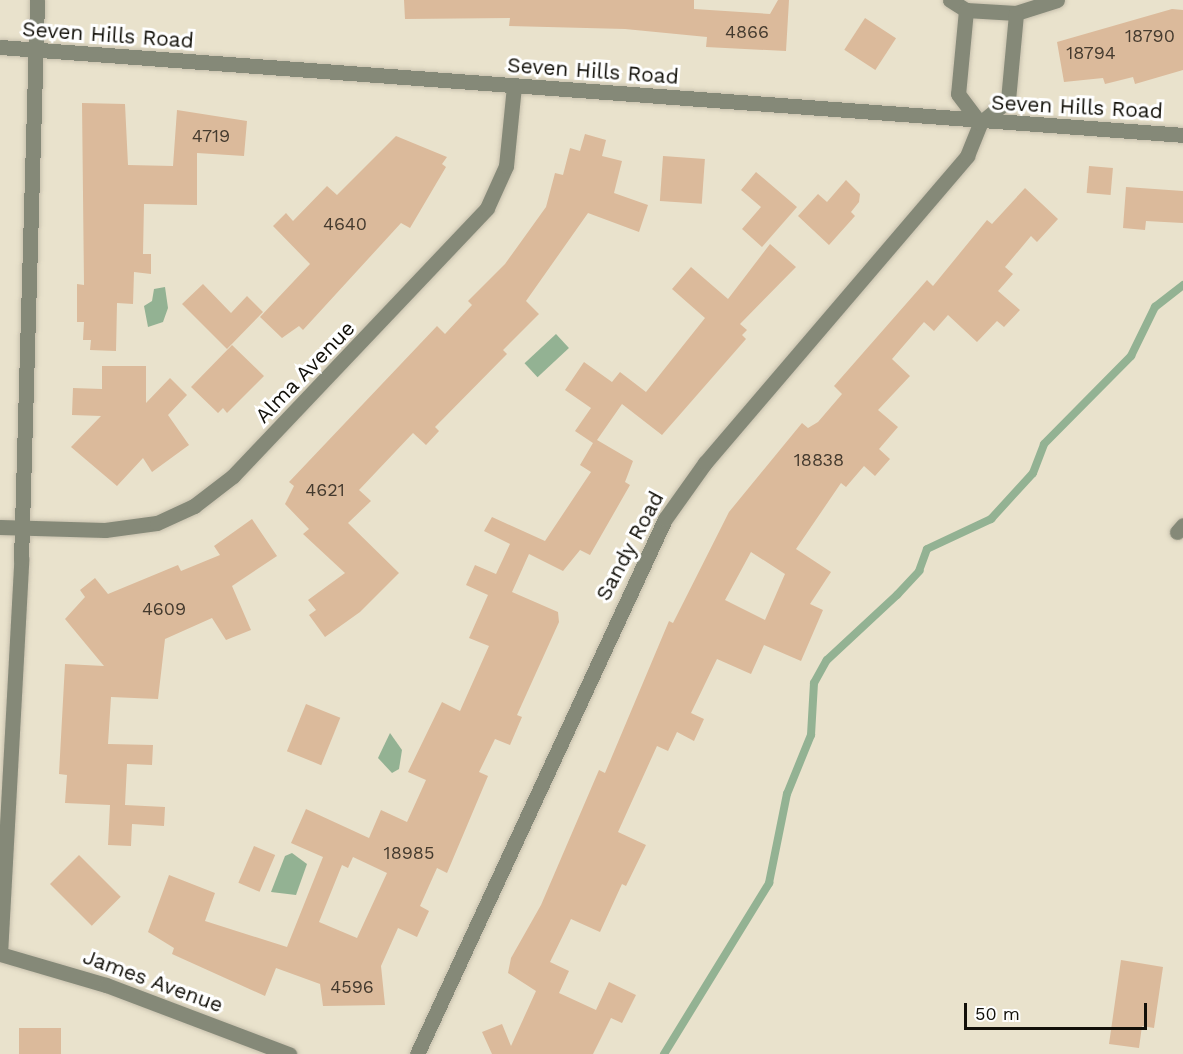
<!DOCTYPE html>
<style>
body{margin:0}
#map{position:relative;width:1183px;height:1054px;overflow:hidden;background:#e9e2cc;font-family:"Work Sans",sans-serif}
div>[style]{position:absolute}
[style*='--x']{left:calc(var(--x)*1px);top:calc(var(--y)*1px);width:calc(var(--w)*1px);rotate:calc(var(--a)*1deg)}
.water>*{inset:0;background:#93b293;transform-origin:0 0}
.stream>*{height:8px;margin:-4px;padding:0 4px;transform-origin:4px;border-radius:4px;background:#93b293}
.building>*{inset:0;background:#dbba9b;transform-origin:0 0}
.roads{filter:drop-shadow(0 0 2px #c7c0ad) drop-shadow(0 0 2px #c7c0ad)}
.minor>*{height:15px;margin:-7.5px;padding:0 7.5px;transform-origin:7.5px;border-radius:7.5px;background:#858978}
.tertiary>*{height:15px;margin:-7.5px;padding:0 7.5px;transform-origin:7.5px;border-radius:7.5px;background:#858978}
span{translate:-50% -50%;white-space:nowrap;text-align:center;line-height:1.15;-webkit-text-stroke:6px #fff;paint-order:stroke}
.number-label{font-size:18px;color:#443a2e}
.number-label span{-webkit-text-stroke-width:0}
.street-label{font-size:21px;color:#121009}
.scale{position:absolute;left:964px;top:1003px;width:183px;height:27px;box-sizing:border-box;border:3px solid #121009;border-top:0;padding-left:8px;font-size:18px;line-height:21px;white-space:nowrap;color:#121009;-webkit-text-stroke:4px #fff;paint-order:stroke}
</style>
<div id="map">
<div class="water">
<div style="clip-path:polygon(165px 287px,168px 308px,163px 322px,148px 327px,144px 306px,152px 301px,154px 289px)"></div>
<div style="left:556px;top:334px;width:19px;height:43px;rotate:47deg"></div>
<div style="clip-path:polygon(390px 733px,402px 750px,399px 769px,392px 773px,378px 758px)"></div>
<div style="clip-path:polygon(292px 853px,307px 864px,296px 895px,271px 892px,285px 856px)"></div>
</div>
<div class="stream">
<div style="--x:664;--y:1054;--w:201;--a:-58.4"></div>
<div style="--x:769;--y:883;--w:91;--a:-78.6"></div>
<div style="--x:787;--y:794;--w:64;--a:-67.9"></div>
<div style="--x:811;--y:735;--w:52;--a:-86.7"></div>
<div style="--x:814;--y:683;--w:26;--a:-61"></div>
<div style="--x:827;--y:660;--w:96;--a:-42.9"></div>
<div style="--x:897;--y:595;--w:33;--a:-47"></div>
<div style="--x:919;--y:571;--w:23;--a:-70"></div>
<div style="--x:927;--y:549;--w:71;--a:-25.1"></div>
<div style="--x:991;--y:519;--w:62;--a:-47.6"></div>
<div style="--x:1033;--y:473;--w:31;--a:-69"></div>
<div style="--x:1044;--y:444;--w:124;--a:-45.3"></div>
<div style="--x:1131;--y:356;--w:55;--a:-63.9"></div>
<div style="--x:1155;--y:307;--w:36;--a:-38"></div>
</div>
<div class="building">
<div style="clip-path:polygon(404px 0,694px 0,694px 9px,770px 14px,778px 0,789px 0,786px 51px,706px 47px,707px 37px,625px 29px,509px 26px,510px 18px,405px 19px)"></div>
<div style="clip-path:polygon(1172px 9px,1183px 10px,1183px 70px,1135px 84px,1133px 77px,1105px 84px,1103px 78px,1064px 82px,1057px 42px)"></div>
<div style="left:865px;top:18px;width:37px;height:38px;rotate:33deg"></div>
<div style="clip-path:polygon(82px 103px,125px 104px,128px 165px,173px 166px,177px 110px,247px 121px,244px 156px,197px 153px,197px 205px,144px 204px,143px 254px,151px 254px,151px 274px,134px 272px,133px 304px,117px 303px,116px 351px,90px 350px,91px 340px,83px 340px,84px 322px,77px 322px,77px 284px,84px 285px)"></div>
<div style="clip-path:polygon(585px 134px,606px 140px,602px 156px,622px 161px,614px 193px,648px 205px,639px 232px,588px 213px,526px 301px,539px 314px,503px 350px,507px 354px,435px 427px,439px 431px,426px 445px,413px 433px,359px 490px,371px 501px,348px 523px,399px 573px,360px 612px,325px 637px,309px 615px,316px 610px,308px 600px,345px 573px,303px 534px,309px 529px,285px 504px,294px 486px,289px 482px,437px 326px,445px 334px,472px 305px,468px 301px,505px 264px,546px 207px,555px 173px,563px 175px,570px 148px,580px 151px)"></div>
<div style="clip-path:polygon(396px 136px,447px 157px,442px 164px,446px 167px,410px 228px,401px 223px,303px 330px,299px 326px,282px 338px,260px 317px,310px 264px,273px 226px,286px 213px,293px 221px,327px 186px,337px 195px)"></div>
<div style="left:663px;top:156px;width:42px;height:45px;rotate:4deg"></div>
<div style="left:1089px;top:166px;width:24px;height:27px;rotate:5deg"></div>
<div style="clip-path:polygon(756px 172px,797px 207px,762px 247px,742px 229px,761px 207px,741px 190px)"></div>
<div style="clip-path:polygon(846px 180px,860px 194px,859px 202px,851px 212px,855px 216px,829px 245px,798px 216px,818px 194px,827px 202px)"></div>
<div style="clip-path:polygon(1126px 187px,1183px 191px,1183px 223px,1146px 221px,1145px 230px,1123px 228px)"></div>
<div style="clip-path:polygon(evenodd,1025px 188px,1058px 219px,1037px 242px,1031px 236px,1005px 267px,1013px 274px,998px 291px,1020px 310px,1004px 327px,997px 321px,977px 342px,948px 315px,934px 331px,924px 322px,892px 359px,910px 376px,878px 410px,898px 427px,879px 449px,890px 459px,875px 476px,864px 466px,846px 487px,841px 483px,796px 549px,831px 572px,810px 604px,823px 610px,801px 661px,764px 645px,751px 674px,717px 659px,691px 713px,704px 719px,694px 741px,677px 732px,668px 751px,657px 746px,618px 832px,646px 845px,626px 886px,622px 884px,600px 932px,571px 919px,550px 962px,569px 971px,559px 993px,596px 1010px,609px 982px,636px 995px,622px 1023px,611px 1018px,593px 1054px,492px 1054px,482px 1032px,502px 1024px,511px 1046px,536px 991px,508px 973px,511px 958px,541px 905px,599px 770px,605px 773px,669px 621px,673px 623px,729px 512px,802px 423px,808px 428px,818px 422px,842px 394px,834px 386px,927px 280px,933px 286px,987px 220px,992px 224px,1025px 188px,751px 552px,785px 574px,765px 620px,725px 600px,751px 552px)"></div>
<div style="clip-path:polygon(evenodd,770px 244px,796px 267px,740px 324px,747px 330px,742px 335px,746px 339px,662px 435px,622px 404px,597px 440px,633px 461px,625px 482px,630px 485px,590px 555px,580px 550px,563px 571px,529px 554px,512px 592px,558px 612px,559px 622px,517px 715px,522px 717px,510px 745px,495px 739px,479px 772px,488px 776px,447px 873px,437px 868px,420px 906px,429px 911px,417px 937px,398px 928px,381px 966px,385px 1005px,323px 1006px,320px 984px,276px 968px,265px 996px,172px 954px,174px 948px,148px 932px,169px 875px,215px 893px,205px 921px,287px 947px,323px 857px,291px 843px,306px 809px,369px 838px,381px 810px,407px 822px,426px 780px,408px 772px,442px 702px,460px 711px,489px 646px,469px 638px,488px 595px,466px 585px,475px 565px,496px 574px,510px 544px,484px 531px,492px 517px,545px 541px,591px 472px,580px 465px,593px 443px,575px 431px,591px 408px,565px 390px,584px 362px,612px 382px,620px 372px,646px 392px,705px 318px,672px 289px,691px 267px,728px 299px,770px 244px,353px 857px,387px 873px,357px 938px,319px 922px,342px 865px,348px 868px,353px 857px)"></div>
<div style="clip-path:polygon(203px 284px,231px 313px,247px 296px,263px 312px,227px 349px,182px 304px)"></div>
<div style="clip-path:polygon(232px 345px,264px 376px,227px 413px,223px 408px,218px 413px,191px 387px)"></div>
<div style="clip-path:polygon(102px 366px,146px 366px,146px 403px,170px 378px,187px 395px,168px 415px,189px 445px,152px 472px,143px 458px,117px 486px,71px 447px,101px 416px,72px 415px,73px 388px,102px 389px)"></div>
<div style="clip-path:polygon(252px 519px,277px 556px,232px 586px,251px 630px,226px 640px,212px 618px,165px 639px,158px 699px,111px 697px,108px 744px,153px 745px,152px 765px,127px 764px,125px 805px,165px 807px,164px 826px,132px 824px,131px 846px,108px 845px,110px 805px,65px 803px,67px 775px,59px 774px,65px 664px,104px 666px,65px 619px,85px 597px,80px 590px,95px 578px,108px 594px,178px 565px,181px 571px,220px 555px,214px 546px)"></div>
<div style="left:306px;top:704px;width:37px;height:51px;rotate:22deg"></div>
<div style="left:254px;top:846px;width:23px;height:40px;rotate:23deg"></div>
<div style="left:79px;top:855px;width:59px;height:41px;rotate:45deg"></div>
<div style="clip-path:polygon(1121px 960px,1163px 967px,1154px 1028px,1142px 1026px,1139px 1048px,1109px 1044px)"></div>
<div style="left:19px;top:1028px;width:42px;height:26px"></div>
</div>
<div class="roads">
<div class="minor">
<div style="--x:950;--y:0;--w:19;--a:32"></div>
<div style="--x:966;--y:10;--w:50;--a:3.4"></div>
<div style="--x:1016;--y:13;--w:43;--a:-17.6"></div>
<div style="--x:966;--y:10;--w:84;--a:95.4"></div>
<div style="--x:958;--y:94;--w:36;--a:53"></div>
<div style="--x:0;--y:527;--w:105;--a:1.6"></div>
<div style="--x:105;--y:530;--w:52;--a:-7.7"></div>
<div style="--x:157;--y:523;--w:41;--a:-24.7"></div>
<div style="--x:194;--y:506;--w:49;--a:-37.6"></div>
<div style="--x:233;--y:476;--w:369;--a:-46.5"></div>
<div style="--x:487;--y:208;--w:46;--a:-65.7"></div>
<div style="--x:506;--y:166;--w:80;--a:-84.3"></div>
<div style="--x:1177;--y:532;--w:9;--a:-49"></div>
<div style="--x:0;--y:954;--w:395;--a:-86.9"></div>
<div style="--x:21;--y:560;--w:560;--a:-88.36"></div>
<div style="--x:0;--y:954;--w:110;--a:16.3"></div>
<div style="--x:106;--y:985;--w:196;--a:20.7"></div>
<div style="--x:417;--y:1054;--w:590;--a:-65.13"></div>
<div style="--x:665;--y:519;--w:69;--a:-54.5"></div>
<div style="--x:705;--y:463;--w:404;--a:-49.5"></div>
<div style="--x:967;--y:156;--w:35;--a:-68"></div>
<div style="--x:980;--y:123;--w:36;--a:-39"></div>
<div style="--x:1008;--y:100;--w:87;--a:-84.7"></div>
</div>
<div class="tertiary">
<div style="--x:0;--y:47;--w:1186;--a:4.25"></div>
</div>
</div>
<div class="number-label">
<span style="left:747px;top:32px">4866</span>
<span style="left:1150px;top:36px">18790</span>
<span style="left:1091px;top:53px">18794</span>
<span style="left:211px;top:136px">4719</span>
<span style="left:345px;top:224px">4640</span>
<span style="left:819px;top:460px">18838</span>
<span style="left:325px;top:490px">4621</span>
<span style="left:164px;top:609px">4609</span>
<span style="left:409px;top:853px">18985</span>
<span style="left:352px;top:987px">4596</span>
</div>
<div class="street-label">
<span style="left:108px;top:35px;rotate:4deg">Seven Hills Road</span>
<span style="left:593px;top:71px;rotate:4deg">Seven Hills Road</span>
<span style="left:1077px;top:107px;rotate:3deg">Seven Hills Road</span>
<span style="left:305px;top:372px;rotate:-46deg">Alma Avenue</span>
<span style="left:630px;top:546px;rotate:-62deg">Sandy Road</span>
<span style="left:153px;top:981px;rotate:20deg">James Avenue</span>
</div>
<div class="scale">50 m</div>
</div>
